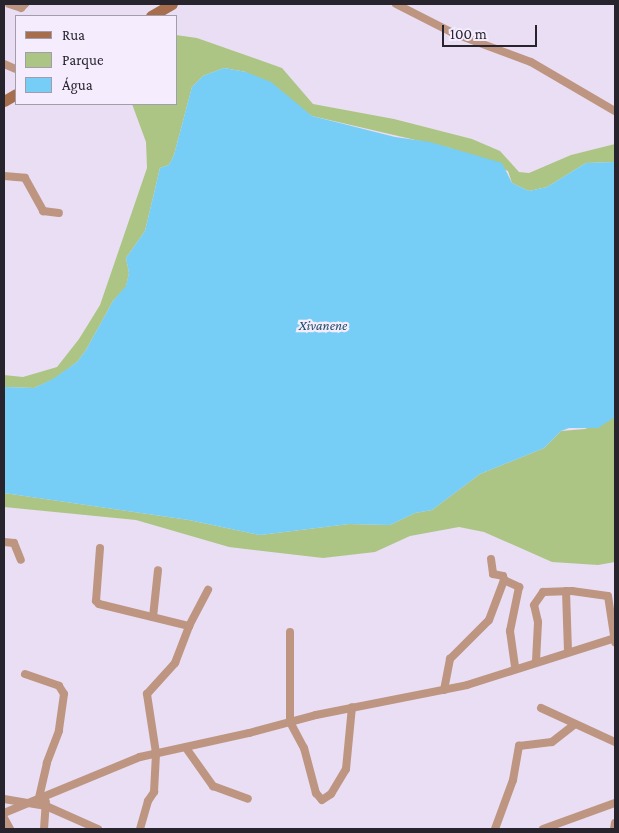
<!DOCTYPE html>
<meta charset="utf-8">
<style>
body{margin:0}
#map{position:relative;width:619px;height:833px;overflow:hidden;background:#e9def4;font-family:"Crimson Pro",serif}
div>[style]{position:absolute}
[style*='--x']{left:calc(var(--x)*1px);top:calc(var(--y)*1px);width:calc(var(--w)*1px);rotate:calc(var(--a)*1deg)}
.green>*{inset:0;background:#adc584}
.water>*{inset:0;background:#76cdf5}
.street>*{height:8px;margin:-4px;padding:0 4px;transform-origin:4px;border-radius:4px;background:#bd9580}
.secondary>*{height:11px;margin:-5.5px;padding:0 5.5px;transform-origin:5.5px;border-radius:5.5px;background:#a76e4e}
span{translate:-50% -50%;white-space:nowrap;text-align:center;line-height:1.15;-webkit-text-stroke:4.5px #f5ecfe;paint-order:stroke}
.water-label{font-size:14px;color:#1f5065;font-style:italic}
.frame{position:absolute;inset:0;border:5px solid #28242d;pointer-events:none}
.legend{position:absolute;left:15px;top:15px;width:162px;height:90px;box-sizing:border-box;background:#f5ecfe;border:1px solid #a39caa;margin:0;padding:6px 9px;list-style:none;font-size:15px;color:#28242d}
.legend li{display:flex;align-items:center;gap:10px;height:25px}
.legend b{width:25px;border:1px solid #a39caa}
.scale{position:absolute;left:442px;top:25px;width:95px;height:22px;box-sizing:border-box;border:2px solid #28242d;border-top:0;padding-left:6px;font-size:15px;line-height:18px;white-space:nowrap;color:#28242d;-webkit-text-stroke:4px #f5ecfe;paint-order:stroke}
</style>
<div id="map">
<div class="green">
<div style="clip-path:polygon(176px 35px,197px 38px,282px 68px,313px 104px,394px 119px,472px 139px,500px 151px,519px 172px,529px 173px,571px 155px,615px 144px,615px 162px,586px 163px,547px 187px,529px 191px,512px 183px,508px 171px,450px 148px,312px 116px,246px 72px,224px 68px,203px 76px,192px 87px,174px 155px,169px 165px,160px 168px,145px 231px,126px 258px,129px 273px,126px 287px,113px 301px,86px 350px,77px 362px,54px 379px,34px 388px,4px 387px,4px 375px,23px 377px,57px 367px,79px 339px,100px 305px,147px 168px,146px 142px,132px 104px,176px 104px)"></div>
<div style="clip-path:polygon(615px 417px,615px 562px,598px 565px,552px 562px,484px 532px,459px 527px,410px 536px,375px 552px,323px 558px,229px 547px,136px 520px,4px 507px,4px 493px,189px 520px,260px 535px,349px 524px,390px 525px,415px 513px,432px 510px,480px 474px,544px 448px,561px 431px,585px 429px)"></div>
</div>
<div class="water">
<div style="clip-path:polygon(224px 68px,246px 72px,271px 82px,312px 116px,395px 137px,430px 142px,502px 163px,512px 183px,529px 191px,547px 187px,586px 163px,615px 162px,615px 417px,598px 428px,569px 428px,561px 431px,544px 448px,480px 474px,432px 510px,415px 513px,390px 525px,349px 524px,260px 535px,189px 520px,4px 493px,4px 387px,34px 388px,53px 379px,77px 362px,86px 350px,113px 301px,126px 286px,129px 273px,126px 258px,145px 231px,160px 168px,169px 165px,174px 155px,192px 87px,203px 76px)"></div>
</div>
<div class="street">
<div style="--x:9;--y:4;--w:13;--a:18"></div>
<div style="--x:21;--y:8;--w:6;--a:-45"></div>
<div style="--x:396;--y:4;--w:64;--a:27"></div>
<div style="--x:453;--y:33;--w:83;--a:20.4"></div>
<div style="--x:531;--y:62;--w:97;--a:30.3"></div>
<div style="--x:4;--y:64;--w:13;--a:23"></div>
<div style="--x:4;--y:176;--w:21;--a:5"></div>
<div style="--x:25;--y:178;--w:38;--a:61"></div>
<div style="--x:43;--y:211;--w:16;--a:7"></div>
<div style="--x:4;--y:542;--w:10;--a:6"></div>
<div style="--x:14;--y:543;--w:18;--a:68"></div>
<div style="--x:100;--y:548;--w:53;--a:94.3"></div>
<div style="--x:96;--y:601;--w:4;--a:45"></div>
<div style="--x:99;--y:604;--w:93;--a:13.7"></div>
<div style="--x:491;--y:559;--w:15;--a:82"></div>
<div style="--x:493;--y:574;--w:10;--a:11"></div>
<div style="--x:503;--y:576;--w:4;--a:76"></div>
<div style="--x:504;--y:580;--w:17;--a:25"></div>
<div style="--x:519;--y:587;--w:45;--a:101.6"></div>
<div style="--x:510;--y:631;--w:37;--a:82"></div>
<div style="--x:566;--y:591;--w:60;--a:88.1"></div>
<div style="--x:153;--y:617;--w:47;--a:-83.9"></div>
<div style="--x:290;--y:632;--w:90;--a:90"></div>
<div style="--x:290;--y:722;--w:30;--a:62"></div>
<div style="--x:304;--y:748;--w:47;--a:75.1"></div>
<div style="--x:316;--y:793;--w:9;--a:49"></div>
<div style="--x:322;--y:800;--w:11;--a:-34"></div>
<div style="--x:331;--y:794;--w:29;--a:-59"></div>
<div style="--x:346;--y:769;--w:62;--a:-84.5"></div>
<div style="--x:536;--y:661;--w:39;--a:-87"></div>
<div style="--x:538;--y:622;--w:17;--a:-103"></div>
<div style="--x:534;--y:605;--w:16;--a:-55"></div>
<div style="--x:543;--y:592;--w:29;--a:-2"></div>
<div style="--x:572;--y:591;--w:36;--a:8"></div>
<div style="--x:608;--y:596;--w:47;--a:81.3"></div>
<div style="--x:25;--y:674;--w:36;--a:19"></div>
<div style="--x:59;--y:686;--w:9;--a:58"></div>
<div style="--x:64;--y:694;--w:37;--a:98"></div>
<div style="--x:59;--y:731;--w:34;--a:111"></div>
<div style="--x:47;--y:763;--w:35;--a:103"></div>
<div style="--x:444;--y:690;--w:32;--a:-79"></div>
<div style="--x:450;--y:659;--w:55;--a:-45"></div>
<div style="--x:489;--y:620;--w:43;--a:-69.4"></div>
<div style="--x:541;--y:708;--w:81;--a:24.7"></div>
<div style="--x:186;--y:748;--w:47;--a:54.6"></div>
<div style="--x:213;--y:786;--w:37;--a:20"></div>
<div style="--x:4;--y:799;--w:43;--a:9.5"></div>
<div style="--x:46;--y:806;--w:57;--a:23.9"></div>
<div style="--x:4;--y:813;--w:147;--a:-22.4"></div>
<div style="--x:140;--y:757;--w:112;--a:-12.4"></div>
<div style="--x:249;--y:733;--w:69;--a:-15"></div>
<div style="--x:316;--y:715;--w:154;--a:-11.2"></div>
<div style="--x:467;--y:685;--w:155;--a:-17.6"></div>
<div style="--x:4;--y:818;--w:13;--a:61"></div>
<div style="--x:44;--y:829;--w:27;--a:-86"></div>
<div style="--x:140;--y:829;--w:29;--a:-74"></div>
<div style="--x:148;--y:801;--w:11;--a:-56"></div>
<div style="--x:154;--y:792;--w:39;--a:-87"></div>
<div style="--x:156;--y:753;--w:60;--a:-98.7"></div>
<div style="--x:147;--y:694;--w:42;--a:-47.9"></div>
<div style="--x:175;--y:663;--w:40;--a:-69"></div>
<div style="--x:189;--y:626;--w:41;--a:-62.2"></div>
<div style="--x:495;--y:829;--w:52;--a:-69.8"></div>
<div style="--x:513;--y:780;--w:35;--a:-80"></div>
<div style="--x:519;--y:746;--w:33;--a:-7"></div>
<div style="--x:552;--y:742;--w:28;--a:-38"></div>
<div style="--x:543;--y:829;--w:77;--a:-19.9"></div>
<div style="--x:614;--y:829;--w:6;--a:-81"></div>
</div>
<div class="secondary">
<div style="--x:151;--y:16;--w:24;--a:-30"></div>
<div style="--x:4;--y:101;--w:14;--a:-30"></div>
</div>
<div class="water-label">
<span style="left:323px;top:325px">Xivanene</span>
</div>
<div class="frame"></div>
<ul class="legend">
<li><b style="height:6px;background:#a76e4e"></b>Rua</li>
<li><b style="height:14px;background:#adc584"></b>Parque</li>
<li><b style="height:14px;background:#76cdf5"></b>Água</li>
</ul>
<div class="scale">100 m</div>
</div>
